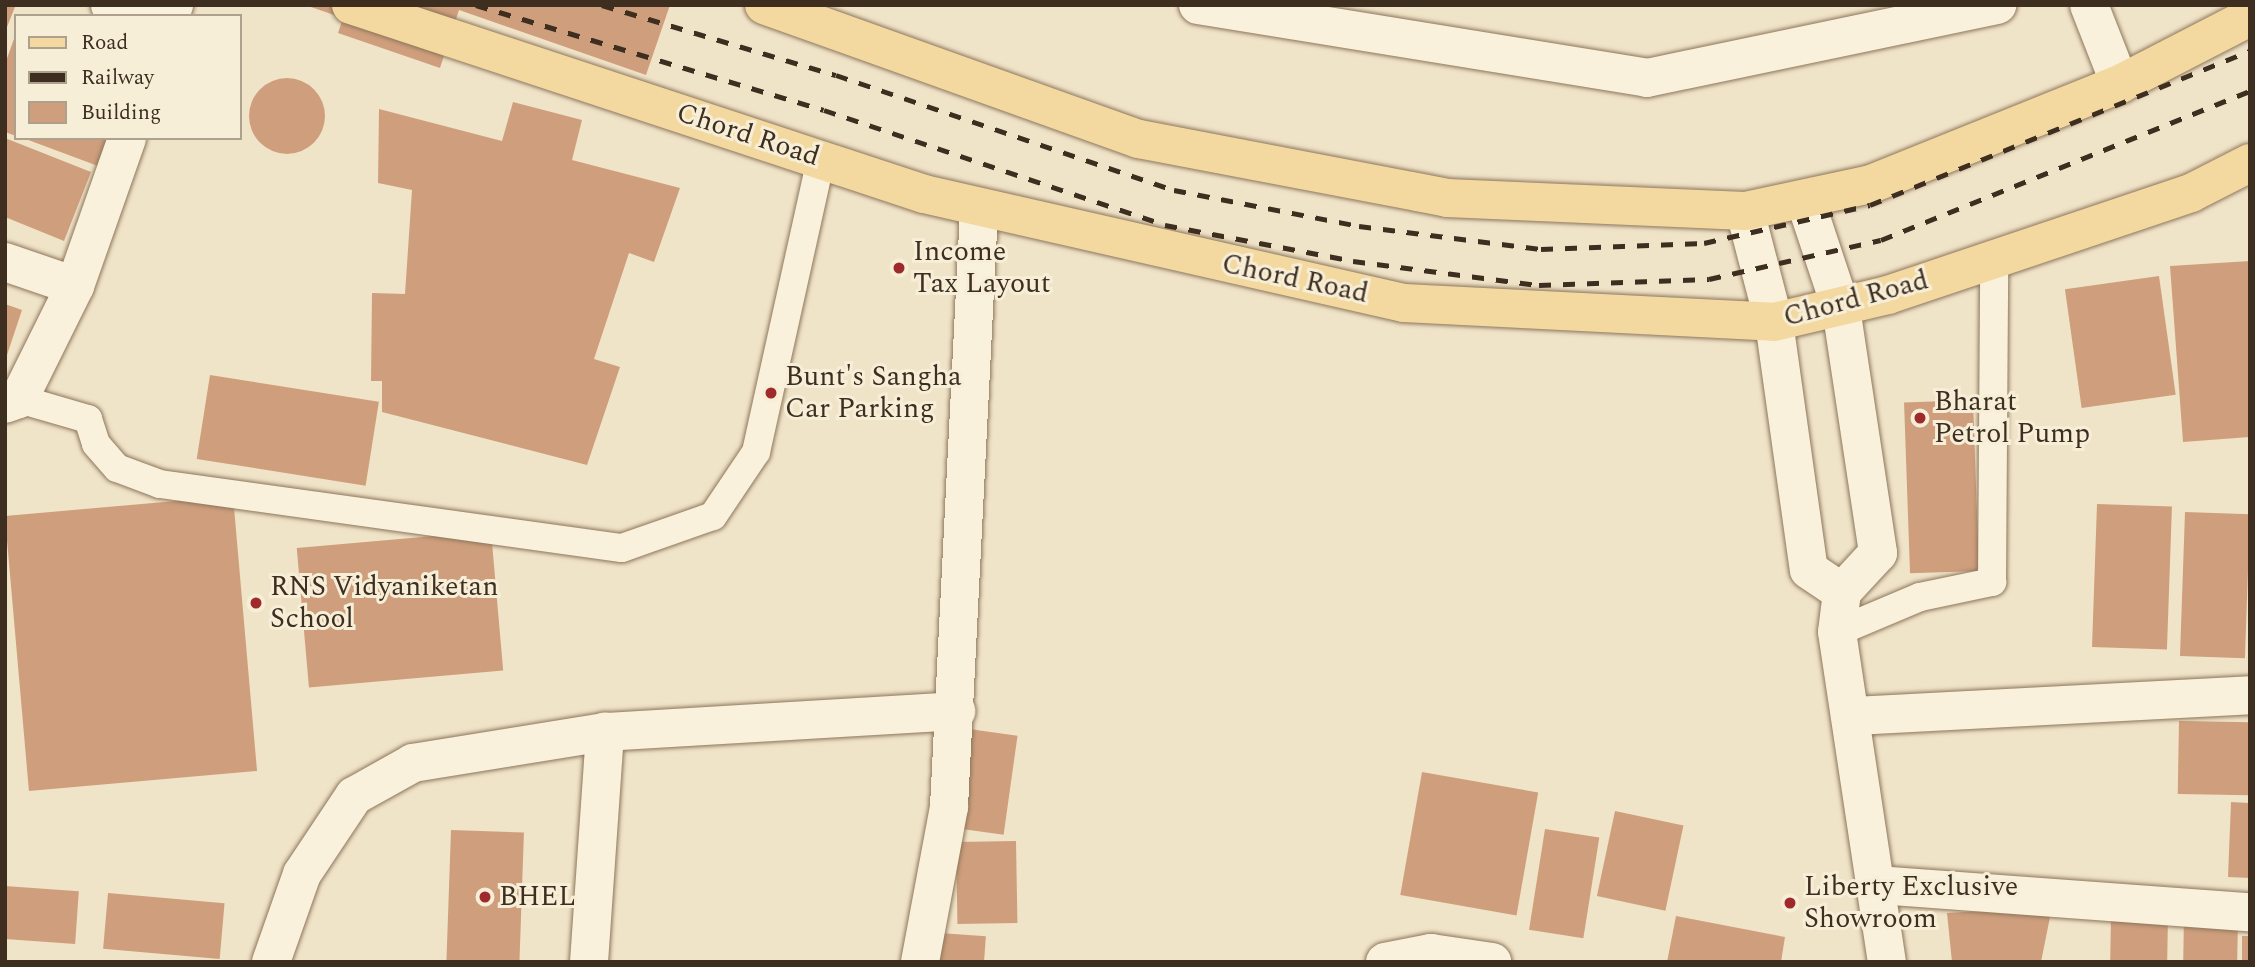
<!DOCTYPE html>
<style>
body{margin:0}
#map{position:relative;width:2255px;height:967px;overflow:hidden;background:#f0e4c8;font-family:Spectral,serif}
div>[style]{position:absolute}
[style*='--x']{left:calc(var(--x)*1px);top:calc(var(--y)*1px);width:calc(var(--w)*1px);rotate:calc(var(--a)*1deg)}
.building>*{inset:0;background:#cf9f7d;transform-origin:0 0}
.round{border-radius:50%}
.roads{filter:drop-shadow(0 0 2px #8d765c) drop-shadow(0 0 2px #8d765c)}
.lane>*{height:28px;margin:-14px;padding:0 14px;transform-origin:14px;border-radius:14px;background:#faf1dc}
.street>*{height:38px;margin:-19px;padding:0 19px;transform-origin:19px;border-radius:19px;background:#faf1dc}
.secondary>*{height:38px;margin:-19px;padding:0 19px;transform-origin:19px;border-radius:19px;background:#faf1dc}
.primary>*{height:38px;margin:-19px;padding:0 19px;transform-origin:19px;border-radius:19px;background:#f3d9a0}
.rail>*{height:5px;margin-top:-2.5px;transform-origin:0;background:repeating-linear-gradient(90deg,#3d2e20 0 12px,transparent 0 24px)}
.dots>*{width:19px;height:19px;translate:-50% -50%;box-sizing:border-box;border:4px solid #f7eed8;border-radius:50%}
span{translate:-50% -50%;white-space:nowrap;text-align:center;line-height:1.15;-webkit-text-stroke:6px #f7eed8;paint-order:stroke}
.street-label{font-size:28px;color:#3d2e20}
.poi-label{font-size:28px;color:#3d2e20}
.left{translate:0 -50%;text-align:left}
.frame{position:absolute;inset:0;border:7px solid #3d2e20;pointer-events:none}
.legend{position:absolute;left:14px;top:14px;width:228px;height:126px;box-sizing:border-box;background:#f7eed8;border:2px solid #ada18e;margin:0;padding:9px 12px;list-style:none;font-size:21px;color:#3d2e20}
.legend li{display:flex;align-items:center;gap:14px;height:35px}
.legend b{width:35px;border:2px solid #ada18e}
</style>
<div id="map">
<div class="building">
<div style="clip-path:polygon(5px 5px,15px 7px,5px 32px)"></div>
<div style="clip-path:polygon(670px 5px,646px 75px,459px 10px,440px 68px,338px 33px,343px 18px,308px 6px)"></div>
<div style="clip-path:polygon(15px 36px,16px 36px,16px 136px,5px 132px,5px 64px)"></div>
<div class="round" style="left:249px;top:78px;width:76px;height:76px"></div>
<div style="clip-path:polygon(513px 102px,582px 120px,572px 160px,680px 188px,654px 262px,629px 253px,594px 359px,620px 367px,587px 465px,382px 412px,382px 381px,371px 381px,372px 293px,405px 294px,412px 190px,378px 183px,379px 109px,502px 141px)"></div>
<div style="clip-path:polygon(5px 138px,91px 172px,64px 241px,5px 217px)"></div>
<div style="clip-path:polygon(23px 138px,108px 138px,98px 166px)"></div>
<div style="clip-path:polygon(2250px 261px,2250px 437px,2183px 442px,2170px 266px)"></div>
<div style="left:2159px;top:276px;width:120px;height:95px;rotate:82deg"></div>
<div style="clip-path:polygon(5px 304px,22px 310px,6px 358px,5px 358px)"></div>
<div style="left:210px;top:375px;width:171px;height:85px;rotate:9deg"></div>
<div style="left:1973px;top:400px;width:171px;height:69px;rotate:88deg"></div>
<div style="left:233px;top:496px;width:276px;height:229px;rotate:85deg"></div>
<div style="left:2097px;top:504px;width:75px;height:143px;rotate:2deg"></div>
<div style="left:2185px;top:512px;width:65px;height:144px;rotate:2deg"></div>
<div style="left:491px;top:531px;width:140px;height:195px;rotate:85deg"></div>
<div style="left:2179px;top:721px;width:71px;height:73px;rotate:1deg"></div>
<div style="left:969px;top:729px;width:49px;height:100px;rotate:8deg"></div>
<div style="left:1422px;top:772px;width:118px;height:125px;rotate:10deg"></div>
<div style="clip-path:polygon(2231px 802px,2250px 803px,2250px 878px,2228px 877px)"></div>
<div style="left:1615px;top:811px;width:70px;height:87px;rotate:12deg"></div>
<div style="left:1545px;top:829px;width:55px;height:102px;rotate:9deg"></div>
<div style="left:451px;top:830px;width:73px;height:131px;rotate:2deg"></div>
<div style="left:1016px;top:841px;width:82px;height:60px;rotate:89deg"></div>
<div style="left:5px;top:886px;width:74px;height:53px;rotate:4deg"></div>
<div style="left:108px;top:893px;width:117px;height:56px;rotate:5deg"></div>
<div style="clip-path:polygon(2052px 907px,2041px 962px,1952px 962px,1947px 913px)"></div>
<div style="left:2111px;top:915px;width:57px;height:47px;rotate:1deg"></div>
<div style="clip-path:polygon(1676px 916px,1785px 937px,1781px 962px,1667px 962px)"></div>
<div style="left:2184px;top:916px;width:54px;height:46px;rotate:1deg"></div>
<div style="left:926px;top:932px;width:60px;height:30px;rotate:4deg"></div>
<div style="left:2242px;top:936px;width:8px;height:26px"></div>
</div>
<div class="roads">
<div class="lane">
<div style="--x:19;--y:399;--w:72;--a:16.2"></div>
<div style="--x:88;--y:419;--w:26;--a:72"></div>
<div style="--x:96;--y:444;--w:32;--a:49"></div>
<div style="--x:117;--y:468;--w:46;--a:20.4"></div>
<div style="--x:160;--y:484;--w:466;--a:7.9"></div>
<div style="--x:622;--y:548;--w:96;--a:-19.4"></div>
<div style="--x:713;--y:516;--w:77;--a:-56.1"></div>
<div style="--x:756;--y:452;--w:300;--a:-77.5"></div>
<div style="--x:1837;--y:632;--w:90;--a:-22.9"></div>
<div style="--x:1920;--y:597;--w:74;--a:-11.8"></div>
<div style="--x:1992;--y:582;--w:323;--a:-89.6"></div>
</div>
<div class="street">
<div style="--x:110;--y:5;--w:29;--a:22"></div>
<div style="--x:2089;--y:5;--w:85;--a:68.6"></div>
<div style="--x:170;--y:16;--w:12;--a:-70"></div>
<div style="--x:5;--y:262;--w:74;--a:18.9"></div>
<div style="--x:5;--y:404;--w:15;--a:-20"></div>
<div style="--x:19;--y:399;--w:126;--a:-63.6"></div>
<div style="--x:75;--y:286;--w:157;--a:-70.6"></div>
<div style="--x:1854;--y:716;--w:397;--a:-3"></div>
<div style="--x:1878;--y:885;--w:373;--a:4.2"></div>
<div style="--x:271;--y:962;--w:93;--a:-70.6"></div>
<div style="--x:302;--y:874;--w:94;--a:-56.3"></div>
<div style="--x:354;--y:796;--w:68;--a:-29.2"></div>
<div style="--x:413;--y:763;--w:194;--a:-9.2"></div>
<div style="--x:605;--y:732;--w:352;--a:-3.4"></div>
<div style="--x:589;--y:962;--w:231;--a:-86"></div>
<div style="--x:920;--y:962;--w:158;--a:-79.4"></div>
<div style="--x:949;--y:807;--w:598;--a:-87.12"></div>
<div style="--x:1385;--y:962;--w:47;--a:-11.1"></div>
<div style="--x:1431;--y:953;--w:62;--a:8.4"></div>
</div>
<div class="secondary">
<div style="--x:1198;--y:5;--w:455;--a:9.2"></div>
<div style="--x:1647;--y:78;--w:358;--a:-11.8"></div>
<div style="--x:1805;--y:200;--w:114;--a:71.6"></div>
<div style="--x:1841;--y:308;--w:248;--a:81.4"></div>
<div style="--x:1878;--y:553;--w:53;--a:132.7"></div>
<div style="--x:1842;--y:592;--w:40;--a:97.1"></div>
<div style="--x:1837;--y:632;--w:334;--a:81.4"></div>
<div style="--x:1745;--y:211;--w:115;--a:75.4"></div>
<div style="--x:1774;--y:322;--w:250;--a:82"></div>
<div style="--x:1809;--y:570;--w:40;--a:34"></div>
</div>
<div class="primary">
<div style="--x:351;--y:5;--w:603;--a:18.25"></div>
<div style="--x:924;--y:194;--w:492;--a:12.8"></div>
<div style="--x:1404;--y:303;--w:370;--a:2.9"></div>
<div style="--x:1774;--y:322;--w:117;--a:-13.3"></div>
<div style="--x:1888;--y:295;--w:320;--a:-18.6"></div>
<div style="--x:2191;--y:193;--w:66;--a:-27"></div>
<div style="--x:764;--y:5;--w:398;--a:19.7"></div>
<div style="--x:1139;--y:139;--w:314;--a:10.8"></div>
<div style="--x:1447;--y:198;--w:298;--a:2.5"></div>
<div style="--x:1745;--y:211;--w:129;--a:-12.1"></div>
<div style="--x:1871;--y:184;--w:268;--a:-21.9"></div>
<div style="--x:2120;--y:84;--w:146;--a:-27.3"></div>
</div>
</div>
<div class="rail">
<div style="--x:476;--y:5;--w:363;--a:16.8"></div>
<div style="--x:824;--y:110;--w:360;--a:18.6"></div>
<div style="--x:1165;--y:225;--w:191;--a:10.8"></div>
<div style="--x:1353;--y:261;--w:188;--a:7.4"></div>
<div style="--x:1539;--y:285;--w:170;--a:-2"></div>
<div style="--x:1709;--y:279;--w:176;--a:-12.8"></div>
<div style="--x:1881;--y:240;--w:398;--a:-22"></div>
<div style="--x:602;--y:5;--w:244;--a:16.7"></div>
<div style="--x:836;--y:75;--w:357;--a:18.8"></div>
<div style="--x:1174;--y:190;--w:188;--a:11"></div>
<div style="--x:1359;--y:226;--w:183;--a:7.2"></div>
<div style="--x:1541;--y:249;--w:163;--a:-2.1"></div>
<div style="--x:1704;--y:243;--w:170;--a:-12.9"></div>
<div style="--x:1870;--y:205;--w:410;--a:-22.1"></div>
</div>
<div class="dots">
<div style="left:899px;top:268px;background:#9e2a2b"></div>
<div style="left:771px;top:393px;background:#9e2a2b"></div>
<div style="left:1920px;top:418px;background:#9e2a2b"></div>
<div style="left:256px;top:603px;background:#9e2a2b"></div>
<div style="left:485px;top:897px;background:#9e2a2b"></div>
<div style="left:1790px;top:903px;background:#9e2a2b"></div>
</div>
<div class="street-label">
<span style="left:748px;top:135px;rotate:18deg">Chord Road</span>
<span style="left:1295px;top:279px;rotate:12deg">Chord Road</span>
<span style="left:1856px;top:299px;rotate:-15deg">Chord Road</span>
</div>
<div class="poi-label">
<span class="left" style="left:913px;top:268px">Income<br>Tax Layout</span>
<span class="left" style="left:785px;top:393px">Bunt's Sangha<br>Car Parking</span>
<span class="left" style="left:1934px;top:418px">Bharat<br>Petrol Pump</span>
<span class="left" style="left:270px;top:603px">RNS Vidyaniketan<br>School</span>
<span class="left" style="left:1804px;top:903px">Liberty Exclusive<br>Showroom</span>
<span class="left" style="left:499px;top:897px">BHEL</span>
</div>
<div class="frame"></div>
<ul class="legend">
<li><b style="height:9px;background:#f3d9a0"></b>Road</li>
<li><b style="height:9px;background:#3d2e20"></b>Railway</li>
<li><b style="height:19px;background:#cf9f7d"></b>Building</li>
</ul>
</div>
